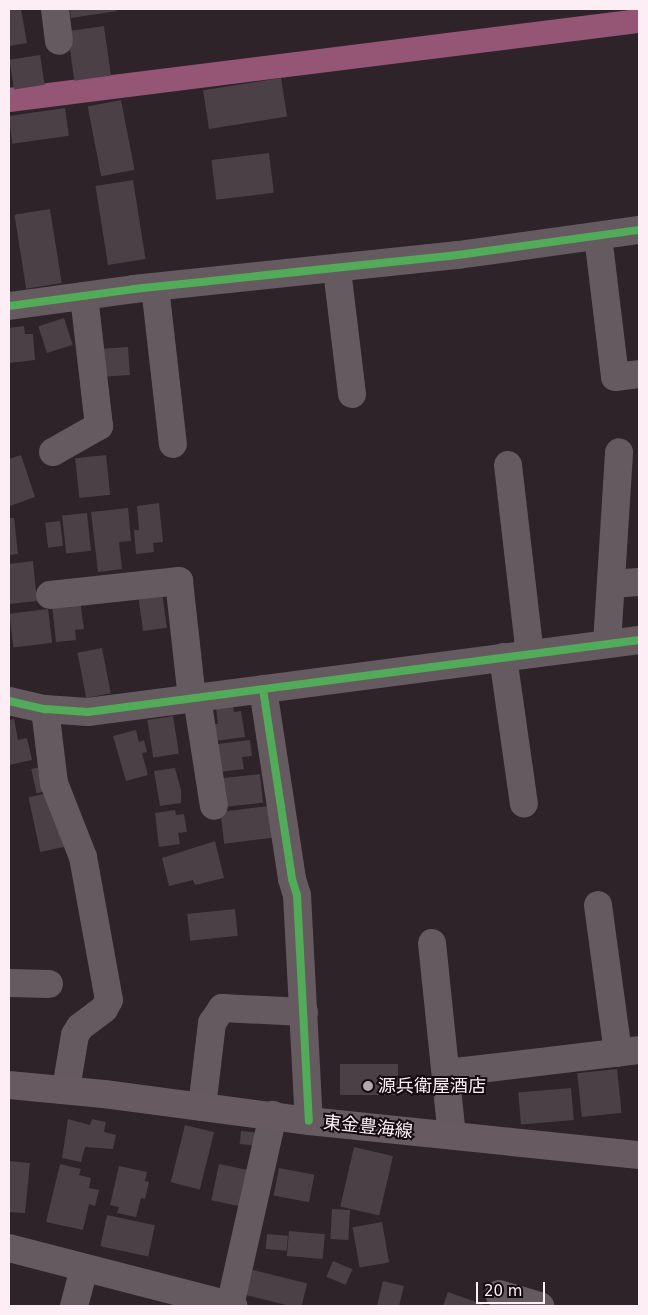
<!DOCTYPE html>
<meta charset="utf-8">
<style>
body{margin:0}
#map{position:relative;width:648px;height:1315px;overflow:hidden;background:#2d2328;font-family:"DejaVu Sans","Noto Sans JP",sans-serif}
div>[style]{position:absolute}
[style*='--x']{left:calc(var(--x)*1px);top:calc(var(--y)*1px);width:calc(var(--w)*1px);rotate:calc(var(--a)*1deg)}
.canal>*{height:24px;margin:-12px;padding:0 12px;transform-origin:12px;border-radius:12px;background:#955676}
.building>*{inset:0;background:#4a4045;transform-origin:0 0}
.minor>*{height:28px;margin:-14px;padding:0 14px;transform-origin:14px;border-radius:14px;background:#645a5f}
.major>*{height:28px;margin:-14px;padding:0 14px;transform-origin:14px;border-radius:14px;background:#675a60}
.cycleway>*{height:8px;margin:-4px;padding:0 4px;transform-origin:4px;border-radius:4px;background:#51ab58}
.dots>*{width:14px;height:14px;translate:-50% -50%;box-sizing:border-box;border:2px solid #140b0f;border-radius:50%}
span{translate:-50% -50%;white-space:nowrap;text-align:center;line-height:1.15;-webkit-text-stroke:4px #140b0f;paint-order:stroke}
.poi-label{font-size:18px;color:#fdeef5}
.left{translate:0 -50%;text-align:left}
.street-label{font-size:18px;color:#fdeef5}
.frame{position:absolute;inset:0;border:10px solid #fdeef5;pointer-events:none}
.scale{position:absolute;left:476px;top:1282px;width:69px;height:22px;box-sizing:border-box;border:2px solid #fdeef5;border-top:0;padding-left:6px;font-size:15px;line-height:18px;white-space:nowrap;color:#fdeef5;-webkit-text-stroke:4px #140b0f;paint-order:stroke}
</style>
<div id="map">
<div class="canal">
<div style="--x:9;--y:100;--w:635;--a:-7.15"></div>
</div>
<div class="building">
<div style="clip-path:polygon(9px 9px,21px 9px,27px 43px,9px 46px)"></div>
<div style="clip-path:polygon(70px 9px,116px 9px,117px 11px,71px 18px)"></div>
<div style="left:104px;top:26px;width:50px;height:37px;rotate:82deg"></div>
<div style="left:40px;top:55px;width:30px;height:31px;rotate:81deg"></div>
<div style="left:281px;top:78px;width:39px;height:79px;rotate:81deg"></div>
<div style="left:121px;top:100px;width:71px;height:34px;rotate:79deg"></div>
<div style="left:65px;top:108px;width:28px;height:57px;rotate:82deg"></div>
<div style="left:269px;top:153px;width:40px;height:58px;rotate:83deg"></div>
<div style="left:133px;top:180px;width:80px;height:38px;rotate:81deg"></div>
<div style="left:50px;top:209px;width:75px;height:36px;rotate:81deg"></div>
<div style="left:64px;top:318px;width:28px;height:27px;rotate:72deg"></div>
<div style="clip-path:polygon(24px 326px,25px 334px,33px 334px,35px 360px,9px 363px,9px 328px)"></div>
<div style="left:128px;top:347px;width:28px;height:30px;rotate:86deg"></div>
<div style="clip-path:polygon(21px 455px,35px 497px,10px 506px,9px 459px)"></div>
<div style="left:106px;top:455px;width:40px;height:31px;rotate:84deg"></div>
<div style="clip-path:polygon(159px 503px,163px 542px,153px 543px,154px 552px,136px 554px,134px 530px,139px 530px,137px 506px)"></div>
<div style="clip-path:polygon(128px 508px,131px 541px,119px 542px,122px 569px,98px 572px,91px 512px)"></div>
<div style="left:87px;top:513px;width:38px;height:25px;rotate:84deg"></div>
<div style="clip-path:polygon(9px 518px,14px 518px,18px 554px,9px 555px)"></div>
<div style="left:60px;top:521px;width:25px;height:15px;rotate:83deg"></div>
<div style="clip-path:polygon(33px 561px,37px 601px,9px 604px,9px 564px)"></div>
<div style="left:162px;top:593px;width:35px;height:24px;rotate:82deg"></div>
<div style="clip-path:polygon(80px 600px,84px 629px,75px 630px,76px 640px,56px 642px,52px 604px)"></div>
<div style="left:48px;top:609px;width:34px;height:39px;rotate:83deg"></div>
<div style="left:102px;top:648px;width:46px;height:25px;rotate:79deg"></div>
<div style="clip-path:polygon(233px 706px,234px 712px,241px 711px,245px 737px,215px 741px,213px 724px,218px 724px,216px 708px)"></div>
<div style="left:173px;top:716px;width:38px;height:26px;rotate:81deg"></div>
<div style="clip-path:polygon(14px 719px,18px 740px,27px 738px,32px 760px,9px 765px,9px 720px)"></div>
<div style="clip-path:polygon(136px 730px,139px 742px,144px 740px,147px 752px,142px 753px,148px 775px,126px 781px,113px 736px)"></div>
<div style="clip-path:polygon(250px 740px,252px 756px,242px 757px,244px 769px,220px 772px,217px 744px)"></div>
<div style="left:45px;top:766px;width:25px;height:14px;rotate:78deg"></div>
<div style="clip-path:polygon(175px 768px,181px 790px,181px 803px,160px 806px,154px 771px)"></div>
<div style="left:260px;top:774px;width:29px;height:42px;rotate:84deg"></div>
<div style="left:53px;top:792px;width:56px;height:25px;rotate:78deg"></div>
<div style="left:269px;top:806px;width:32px;height:49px;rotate:83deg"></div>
<div style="clip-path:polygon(175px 810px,176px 815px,184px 814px,187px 832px,178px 833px,180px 844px,159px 847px,155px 813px)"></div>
<div style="clip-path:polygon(215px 841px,224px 878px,195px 885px,193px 880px,169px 886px,162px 858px)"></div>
<div style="left:235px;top:909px;width:27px;height:48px;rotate:84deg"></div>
<div style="left:340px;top:1064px;width:58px;height:31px"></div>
<div style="left:617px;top:1069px;width:44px;height:40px;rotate:84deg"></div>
<div style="left:571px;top:1088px;width:32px;height:53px;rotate:85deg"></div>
<div style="clip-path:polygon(68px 1119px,90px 1125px,92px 1119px,106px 1122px,104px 1132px,116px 1135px,113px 1149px,85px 1147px,81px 1162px,62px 1158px)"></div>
<div style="left:185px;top:1125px;width:30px;height:59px;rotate:14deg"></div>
<div style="left:241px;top:1131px;width:18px;height:13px;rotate:6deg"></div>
<div style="left:354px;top:1147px;width:40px;height:61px;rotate:13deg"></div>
<div style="clip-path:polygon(9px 1161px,30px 1163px,25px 1213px,9px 1212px)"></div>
<div style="clip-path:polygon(60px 1164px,81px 1169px,79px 1175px,91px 1178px,89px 1188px,99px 1190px,95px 1206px,89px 1204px,83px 1230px,46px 1222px)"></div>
<div style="left:219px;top:1164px;width:33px;height:37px;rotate:12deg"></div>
<div style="clip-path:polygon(119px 1166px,147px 1172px,145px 1181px,149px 1182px,145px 1199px,141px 1198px,136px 1217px,117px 1213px,119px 1207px,110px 1205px)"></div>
<div style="left:279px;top:1168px;width:36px;height:28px;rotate:11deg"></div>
<div style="left:332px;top:1209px;width:18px;height:30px;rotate:3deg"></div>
<div style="left:107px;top:1215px;width:49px;height:32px;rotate:12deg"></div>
<div style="left:382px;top:1222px;width:41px;height:30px;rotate:80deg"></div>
<div style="left:289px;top:1231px;width:36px;height:25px;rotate:5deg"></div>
<div style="left:267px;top:1234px;width:21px;height:15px;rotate:5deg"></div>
<div style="left:333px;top:1261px;width:21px;height:17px;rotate:23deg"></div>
<div style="left:249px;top:1269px;width:60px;height:26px;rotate:14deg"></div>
<div style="clip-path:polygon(383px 1281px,404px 1286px,399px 1306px,377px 1306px)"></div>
<div style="clip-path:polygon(448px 1292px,487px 1306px,443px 1306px)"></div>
</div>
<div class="minor">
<div style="--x:55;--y:9;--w:32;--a:83"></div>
<div style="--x:598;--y:236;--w:142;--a:83.1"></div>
<div style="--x:615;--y:377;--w:24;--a:-7"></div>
<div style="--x:337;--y:270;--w:125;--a:83.1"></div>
<div style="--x:155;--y:287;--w:158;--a:83.5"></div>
<div style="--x:9;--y:306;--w:126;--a:-7.7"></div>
<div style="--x:134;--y:289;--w:326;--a:-6"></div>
<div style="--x:458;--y:255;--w:183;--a:-7.9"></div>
<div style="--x:53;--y:452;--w:53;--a:-29.5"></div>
<div style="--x:99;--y:426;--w:131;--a:-96.6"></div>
<div style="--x:508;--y:465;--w:190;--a:83.4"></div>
<div style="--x:611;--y:584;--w:28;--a:-4"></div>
<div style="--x:50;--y:595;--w:130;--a:-6.2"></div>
<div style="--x:179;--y:581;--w:119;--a:83.7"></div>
<div style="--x:607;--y:644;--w:192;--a:-86.4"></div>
<div style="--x:503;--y:657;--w:148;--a:81.9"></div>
<div style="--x:263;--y:689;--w:192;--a:81.3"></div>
<div style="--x:292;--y:879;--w:17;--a:73"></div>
<div style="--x:297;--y:895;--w:226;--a:87"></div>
<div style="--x:197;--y:698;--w:109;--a:81.1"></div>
<div style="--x:9;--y:701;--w:37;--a:13"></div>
<div style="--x:45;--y:709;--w:43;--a:4"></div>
<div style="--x:88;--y:712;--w:556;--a:-7.44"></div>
<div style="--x:45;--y:709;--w:75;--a:83.1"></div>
<div style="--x:54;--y:783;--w:79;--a:68.6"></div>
<div style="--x:83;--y:857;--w:145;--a:79.7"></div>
<div style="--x:109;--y:1000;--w:10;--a:119"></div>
<div style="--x:104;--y:1009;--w:30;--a:143"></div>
<div style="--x:80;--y:1027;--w:9;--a:122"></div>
<div style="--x:75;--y:1035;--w:55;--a:99.5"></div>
<div style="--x:598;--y:905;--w:149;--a:82.3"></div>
<div style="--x:432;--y:943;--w:193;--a:84.1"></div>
<div style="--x:9;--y:983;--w:40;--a:1.4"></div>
<div style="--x:447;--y:1073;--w:193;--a:-6.8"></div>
<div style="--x:202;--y:1107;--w:85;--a:-83.2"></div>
<div style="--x:212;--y:1023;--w:18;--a:-56"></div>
<div style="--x:222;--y:1008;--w:82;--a:2.8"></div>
<div style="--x:9;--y:1248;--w:232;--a:14.5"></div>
<div style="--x:499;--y:1294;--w:43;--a:16.3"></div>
<div style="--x:74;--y:1306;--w:38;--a:-75"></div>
<div style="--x:230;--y:1306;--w:196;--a:-77.3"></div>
</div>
<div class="major">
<div style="--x:9;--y:1085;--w:95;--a:5.4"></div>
<div style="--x:104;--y:1094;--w:207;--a:7.5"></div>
<div style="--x:309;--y:1121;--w:332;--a:5.9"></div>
</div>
<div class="cycleway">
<div style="--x:9;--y:306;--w:126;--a:-7.7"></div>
<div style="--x:134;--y:289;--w:326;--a:-6"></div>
<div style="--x:458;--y:255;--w:183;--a:-7.9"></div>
<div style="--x:263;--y:689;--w:192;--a:81.3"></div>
<div style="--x:292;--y:879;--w:17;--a:73"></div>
<div style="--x:297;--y:895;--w:226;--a:87"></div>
<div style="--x:9;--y:701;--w:37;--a:13"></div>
<div style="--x:45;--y:709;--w:43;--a:4"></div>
<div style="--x:88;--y:712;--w:556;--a:-7.44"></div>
</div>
<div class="dots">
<div style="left:368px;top:1086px;background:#b4a7ad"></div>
</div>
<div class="poi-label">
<span class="left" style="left:378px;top:1086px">源兵衛屋酒店</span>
</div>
<div class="street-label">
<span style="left:368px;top:1127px;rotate:6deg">東金豊海線</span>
</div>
<div class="frame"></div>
<div class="scale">20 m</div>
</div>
